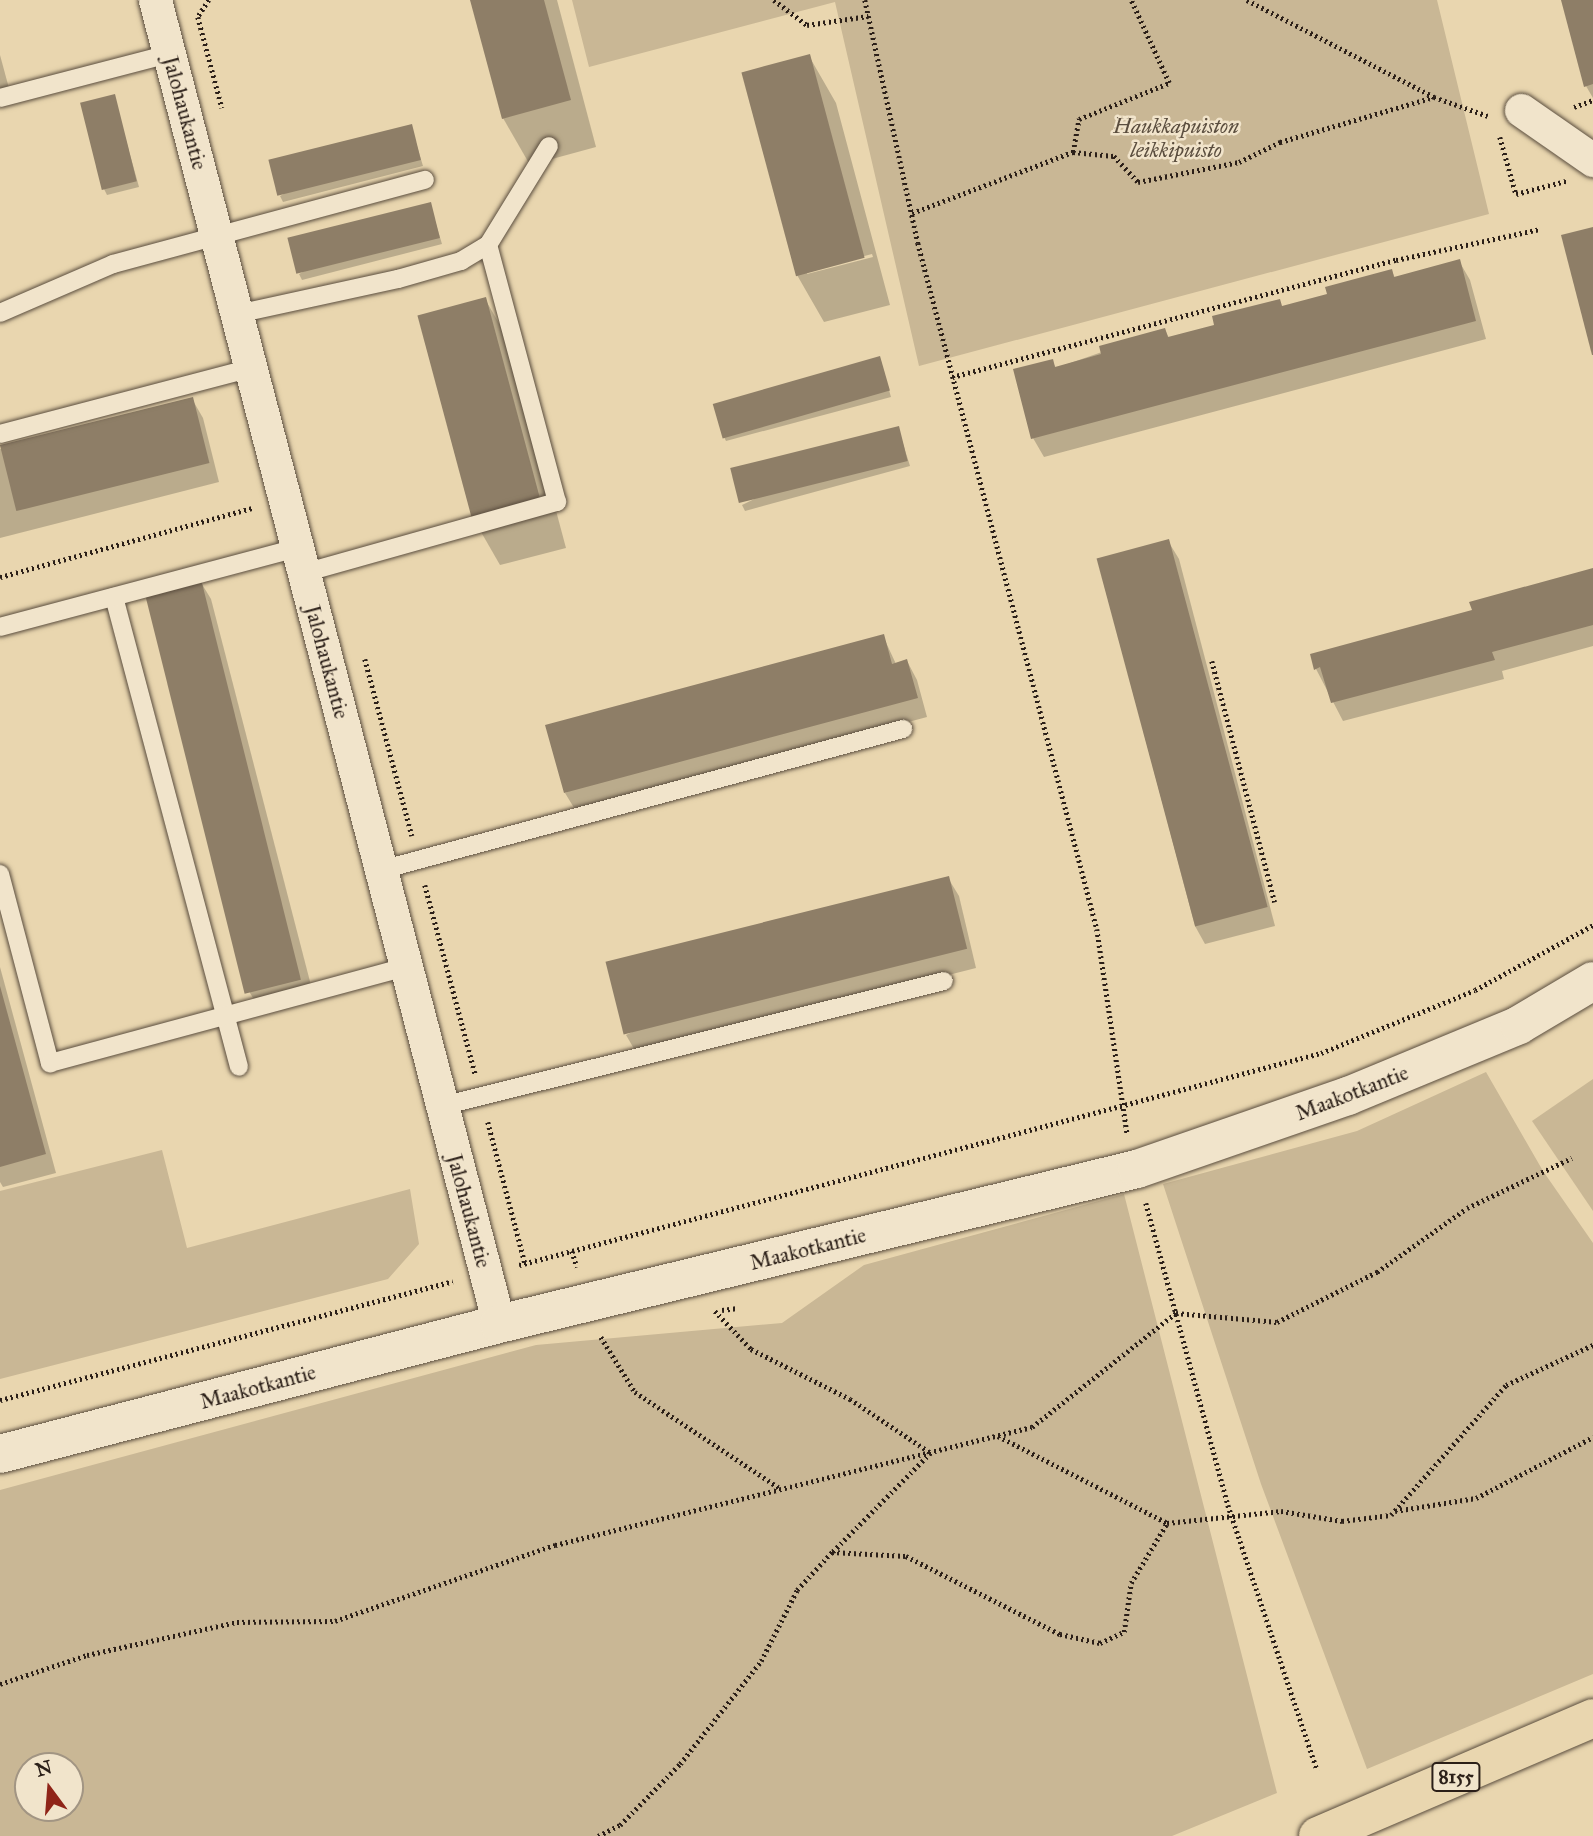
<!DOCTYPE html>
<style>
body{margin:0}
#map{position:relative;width:1593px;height:1836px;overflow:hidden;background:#e9d6af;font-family:"IM FELL Great Primer",serif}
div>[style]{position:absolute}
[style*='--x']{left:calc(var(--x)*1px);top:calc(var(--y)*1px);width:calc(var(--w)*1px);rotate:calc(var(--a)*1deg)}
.green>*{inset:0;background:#c9b795}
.shadow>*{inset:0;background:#0003}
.building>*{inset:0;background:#8e7e67;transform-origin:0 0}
.path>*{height:4.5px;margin-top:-2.25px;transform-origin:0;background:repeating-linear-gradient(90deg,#2b1f18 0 2px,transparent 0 5.5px)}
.roads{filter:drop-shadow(0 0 2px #5a4d3e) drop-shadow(0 0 2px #5a4d3e)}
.lane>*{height:18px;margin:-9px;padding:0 9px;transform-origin:9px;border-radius:9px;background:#f1e4cb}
.street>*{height:33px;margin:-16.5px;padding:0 16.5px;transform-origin:16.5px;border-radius:16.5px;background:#f1e4cb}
.secondary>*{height:38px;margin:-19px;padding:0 19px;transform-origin:19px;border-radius:19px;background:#f1e4cb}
.primary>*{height:38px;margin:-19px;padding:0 19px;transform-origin:19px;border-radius:19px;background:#e9d6af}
span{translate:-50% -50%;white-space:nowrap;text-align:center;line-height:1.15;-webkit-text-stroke:5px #f1e4cb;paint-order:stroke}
.shield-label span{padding:2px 5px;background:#f1e4cb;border:2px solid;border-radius:5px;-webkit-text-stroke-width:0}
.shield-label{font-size:19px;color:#2b1f18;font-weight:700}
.street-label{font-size:21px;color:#2b1f18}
.park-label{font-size:21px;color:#5a4d3e;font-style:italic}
.north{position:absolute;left:14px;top:1752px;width:70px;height:70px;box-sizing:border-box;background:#f1e4cb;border:2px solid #a29583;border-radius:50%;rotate:344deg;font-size:19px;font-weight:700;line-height:28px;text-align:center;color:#2b1f18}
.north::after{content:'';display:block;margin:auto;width:24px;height:32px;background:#8f2418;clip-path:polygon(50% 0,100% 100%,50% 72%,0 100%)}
</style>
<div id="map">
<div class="green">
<div style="clip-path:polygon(572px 0,1437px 0,1489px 214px,919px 366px,835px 2px,589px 67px)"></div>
<div style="clip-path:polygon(1486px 1072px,1543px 1171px,1593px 1243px,1593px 1674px,1367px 1769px,1261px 1484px,1163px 1184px,1357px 1131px)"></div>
<div style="clip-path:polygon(1593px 1079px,1593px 1211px,1532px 1121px)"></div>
<div style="clip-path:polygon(162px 1150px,187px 1248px,410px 1189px,419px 1244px,388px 1279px,0 1379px,0 1191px)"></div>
<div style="clip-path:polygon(evenodd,1124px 1194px,1277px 1793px,1172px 1836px,0 1836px,0 1490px,536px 1345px,782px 1323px,864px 1265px,1124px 1194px,28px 1766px,70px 1766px,70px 1808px,28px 1808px,28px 1766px)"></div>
</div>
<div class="shadow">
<div style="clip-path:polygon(472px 0,557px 0,596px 147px,530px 165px,503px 118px)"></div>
<div style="clip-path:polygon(1563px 0,1593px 0,1593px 98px,1586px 86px)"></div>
<div style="clip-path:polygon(0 55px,10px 92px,0 95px)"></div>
<div style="clip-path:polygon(evenodd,809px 56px,836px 103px,890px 305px,824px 322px,797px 275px,809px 56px,872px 254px,873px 257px,807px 274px,807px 271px,872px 254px)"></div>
<div style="clip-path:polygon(114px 97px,139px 187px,107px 195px,104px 189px)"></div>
<div style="clip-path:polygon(411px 126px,423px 166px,283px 202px,280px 196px)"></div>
<div style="clip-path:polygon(430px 204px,442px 244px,302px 280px,299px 274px)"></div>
<div style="clip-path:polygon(1459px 261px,1470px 280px,1486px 339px,1044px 457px,1033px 438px,1052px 361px,1056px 368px,1165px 330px,1169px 338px,1330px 296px,1392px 271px,1395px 278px)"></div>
<div style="clip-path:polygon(485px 299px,512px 346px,566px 548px,500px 565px,473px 518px)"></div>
<div style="clip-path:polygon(880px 358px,891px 397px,726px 441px,723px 435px)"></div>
<div style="clip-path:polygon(192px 399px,203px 418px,219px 482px,0 538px,0 449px)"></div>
<div style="clip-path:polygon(898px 428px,910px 466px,745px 511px,742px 505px)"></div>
<div style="clip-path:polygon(1168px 541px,1179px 559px,1275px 926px,1205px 944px,1195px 926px,1098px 559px)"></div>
<div style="clip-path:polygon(1593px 570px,1593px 646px,1502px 671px,1504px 679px,1343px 721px,1316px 669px,1312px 655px,1474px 611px)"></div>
<div style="clip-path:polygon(200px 581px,211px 599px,314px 997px,261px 1011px,250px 993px)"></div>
<div style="clip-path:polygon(883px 636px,896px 664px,907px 661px,917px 680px,927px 717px,576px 811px,565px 793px)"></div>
<div style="clip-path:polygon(948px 878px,959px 896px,976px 968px,637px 1054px,626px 1035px)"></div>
<div style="clip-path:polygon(0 967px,56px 1173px,3px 1187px,0 1182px)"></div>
</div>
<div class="building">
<div style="clip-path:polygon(470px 0,544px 0,571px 100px,502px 119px)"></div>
<div style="clip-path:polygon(1561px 0,1593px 0,1593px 84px,1584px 87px)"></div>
<div style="left:810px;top:54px;width:211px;height:71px;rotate:75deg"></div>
<div style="left:115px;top:94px;width:90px;height:36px;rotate:76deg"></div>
<div style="left:412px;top:124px;width:37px;height:148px;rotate:76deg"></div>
<div style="left:431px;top:202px;width:37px;height:148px;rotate:76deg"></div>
<div style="clip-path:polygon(1593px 227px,1593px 355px,1592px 355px,1561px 235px)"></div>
<div style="clip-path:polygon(1460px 259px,1476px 321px,1031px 439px,1013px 369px,1053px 359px,1055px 367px,1101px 354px,1099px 346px,1165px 328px,1168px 337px,1214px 325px,1212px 316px,1280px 299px,1282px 306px,1327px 294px,1325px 287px,1392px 269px,1394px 277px)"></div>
<div style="left:486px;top:297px;width:211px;height:71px;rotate:75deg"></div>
<div style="left:880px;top:356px;width:36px;height:174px;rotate:74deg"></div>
<div style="left:193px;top:397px;width:68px;height:199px;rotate:76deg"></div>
<div style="left:899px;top:426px;width:36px;height:174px;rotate:76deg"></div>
<div style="left:1169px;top:539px;width:381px;height:75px;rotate:75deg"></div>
<div style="clip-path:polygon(1593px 568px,1593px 625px,1492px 652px,1495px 660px,1331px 703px,1320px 667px,1314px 670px,1310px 654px,1472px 610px,1469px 602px)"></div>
<div style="left:201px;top:579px;width:413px;height:58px;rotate:76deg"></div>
<div style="clip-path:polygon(884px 634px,892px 664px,907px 659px,918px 698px,564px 793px,545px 725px)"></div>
<div style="left:949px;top:876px;width:75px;height:354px;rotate:76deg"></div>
<div style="clip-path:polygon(0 986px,46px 1154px,0 1167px)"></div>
</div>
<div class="path">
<div style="--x:209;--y:0;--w:20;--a:123"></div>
<div style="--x:198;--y:17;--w:94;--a:75.2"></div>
<div style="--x:774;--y:0;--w:41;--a:37.1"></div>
<div style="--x:807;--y:25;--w:62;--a:-8.4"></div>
<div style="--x:865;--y:0;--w:249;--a:77.7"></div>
<div style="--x:918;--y:243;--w:709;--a:75.38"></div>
<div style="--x:1097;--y:929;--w:206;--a:81.6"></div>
<div style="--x:1247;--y:0;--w:211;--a:27.4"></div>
<div style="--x:1434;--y:97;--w:57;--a:19.4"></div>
<div style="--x:1574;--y:107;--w:20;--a:-20"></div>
<div style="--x:1500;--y:137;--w:59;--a:74.3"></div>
<div style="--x:1516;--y:194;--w:52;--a:-14.6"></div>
<div style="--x:1073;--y:152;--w:34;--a:-80"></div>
<div style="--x:1079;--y:119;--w:97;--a:-21.8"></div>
<div style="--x:1169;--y:83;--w:91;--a:-114.6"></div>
<div style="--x:912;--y:213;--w:172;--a:-20.8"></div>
<div style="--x:1073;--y:152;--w:41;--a:5.6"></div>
<div style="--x:1114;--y:156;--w:35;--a:47"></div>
<div style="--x:1138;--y:182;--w:103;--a:-11.2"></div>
<div style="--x:1239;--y:162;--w:46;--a:-26"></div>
<div style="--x:1280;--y:142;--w:160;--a:-16.3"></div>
<div style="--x:952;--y:377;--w:459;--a:-14.8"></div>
<div style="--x:1396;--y:260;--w:147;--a:-12.1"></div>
<div style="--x:0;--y:577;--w:261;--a:-15.3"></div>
<div style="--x:365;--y:659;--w:183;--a:75.1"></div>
<div style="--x:1212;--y:661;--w:249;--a:75.4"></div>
<div style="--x:425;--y:885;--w:195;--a:75.1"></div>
<div style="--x:488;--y:1122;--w:146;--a:75.3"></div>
<div style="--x:1146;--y:1203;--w:313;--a:74.8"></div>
<div style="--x:1228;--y:1505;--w:280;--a:71.4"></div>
<div style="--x:572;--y:1251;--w:17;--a:73"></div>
<div style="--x:519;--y:1265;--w:830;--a:-14.81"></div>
<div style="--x:1321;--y:1053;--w:166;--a:-22.2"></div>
<div style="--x:1475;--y:990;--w:135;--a:-28.8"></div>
<div style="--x:722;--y:1310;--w:16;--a:-7"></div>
<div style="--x:715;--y:1311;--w:52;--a:46.5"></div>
<div style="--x:751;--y:1349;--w:111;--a:26.8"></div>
<div style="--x:850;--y:1399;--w:97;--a:33.7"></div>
<div style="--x:931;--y:1453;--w:139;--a:134.7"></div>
<div style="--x:601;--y:1337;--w:65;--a:58.3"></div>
<div style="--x:635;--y:1392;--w:175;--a:33.6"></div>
<div style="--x:0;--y:1400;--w:468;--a:-14.7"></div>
<div style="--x:998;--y:1436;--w:190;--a:27.2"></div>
<div style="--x:1395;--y:1511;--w:82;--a:-9.1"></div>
<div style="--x:1476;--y:1498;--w:132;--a:-27.5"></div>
<div style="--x:0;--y:1684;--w:92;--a:-18.4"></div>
<div style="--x:87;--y:1655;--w:154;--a:-12.4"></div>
<div style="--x:237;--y:1622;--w:98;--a:-0.6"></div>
<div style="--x:335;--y:1621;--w:233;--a:-19.1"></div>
<div style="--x:555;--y:1545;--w:491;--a:-13.9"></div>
<div style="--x:1032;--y:1427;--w:184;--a:-38.4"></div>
<div style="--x:1176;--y:1313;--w:101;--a:5.1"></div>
<div style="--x:1277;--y:1322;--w:112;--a:-26.6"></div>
<div style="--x:1377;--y:1272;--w:110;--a:-35.4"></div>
<div style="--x:1467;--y:1208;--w:116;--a:-25.5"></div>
<div style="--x:598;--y:1836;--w:25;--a:-27"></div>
<div style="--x:620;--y:1825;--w:86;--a:-45.5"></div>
<div style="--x:680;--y:1764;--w:131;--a:-51.8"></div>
<div style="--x:761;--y:1661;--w:80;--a:-63.1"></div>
<div style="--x:797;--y:1590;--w:52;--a:-47.4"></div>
<div style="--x:832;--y:1552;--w:74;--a:3.1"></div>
<div style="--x:906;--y:1556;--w:173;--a:26.9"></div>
<div style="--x:1060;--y:1634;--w:41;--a:12.7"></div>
<div style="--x:1100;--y:1643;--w:26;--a:-25"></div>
<div style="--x:1124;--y:1632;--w:49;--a:-81.9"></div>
<div style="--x:1131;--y:1583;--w:70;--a:-59"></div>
<div style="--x:1167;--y:1523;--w:115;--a:-6"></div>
<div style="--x:1281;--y:1511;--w:62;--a:9.3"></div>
<div style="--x:1342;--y:1521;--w:49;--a:-7"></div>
<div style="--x:1391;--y:1515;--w:174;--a:-48.5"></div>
<div style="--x:1506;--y:1385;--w:96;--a:-24.7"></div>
</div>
<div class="roads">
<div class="lane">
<div style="--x:0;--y:98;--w:175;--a:-14.6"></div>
<div style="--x:0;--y:313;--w:123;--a:-23.4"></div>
<div style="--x:113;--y:264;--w:323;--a:-15.1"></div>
<div style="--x:237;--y:314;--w:165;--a:-12.3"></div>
<div style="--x:398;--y:279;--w:66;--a:-15.9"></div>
<div style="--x:461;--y:261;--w:31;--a:-31"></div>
<div style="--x:0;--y:434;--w:260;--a:-14.7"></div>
<div style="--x:304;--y:573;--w:263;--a:-15.7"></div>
<div style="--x:557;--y:502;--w:266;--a:-105"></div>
<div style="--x:488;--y:245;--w:116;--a:-58.4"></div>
<div style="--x:114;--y:597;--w:486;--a:75.1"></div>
<div style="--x:0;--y:627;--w:307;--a:-14.9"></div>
<div style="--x:381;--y:870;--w:541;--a:-15.12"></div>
<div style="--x:0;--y:874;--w:196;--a:75.2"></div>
<div style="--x:50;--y:1063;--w:369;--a:-15.1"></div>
<div style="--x:442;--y:1106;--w:517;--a:-13.98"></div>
</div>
<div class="street">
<div style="--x:155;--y:0;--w:1368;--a:75.44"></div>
<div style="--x:1521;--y:110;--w:88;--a:34.8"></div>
</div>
<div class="secondary">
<div style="--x:0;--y:1454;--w:516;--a:-14.6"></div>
<div style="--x:499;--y:1324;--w:657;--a:-13.66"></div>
<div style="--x:1137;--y:1169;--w:223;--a:-19.1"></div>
<div style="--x:1348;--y:1096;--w:185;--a:-22.5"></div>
<div style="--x:1519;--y:1025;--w:86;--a:-30.7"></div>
</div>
<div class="primary">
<div style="--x:1318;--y:1836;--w:299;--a:-23.2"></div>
</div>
</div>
<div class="shield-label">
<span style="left:1456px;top:1777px">8155</span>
</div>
<div class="street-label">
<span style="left:185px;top:113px;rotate:75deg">Jalohaukantie</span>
<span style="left:327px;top:662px;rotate:75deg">Jalohaukantie</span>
<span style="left:1352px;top:1093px;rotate:-21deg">Maakotkantie</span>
<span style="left:469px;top:1211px;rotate:75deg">Jalohaukantie</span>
<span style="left:808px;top:1249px;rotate:-14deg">Maakotkantie</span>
<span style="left:258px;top:1387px;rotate:-15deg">Maakotkantie</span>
</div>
<div class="park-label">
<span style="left:1176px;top:138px">Haukkapuiston<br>leikkipuisto</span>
</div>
<div class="north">N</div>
</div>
